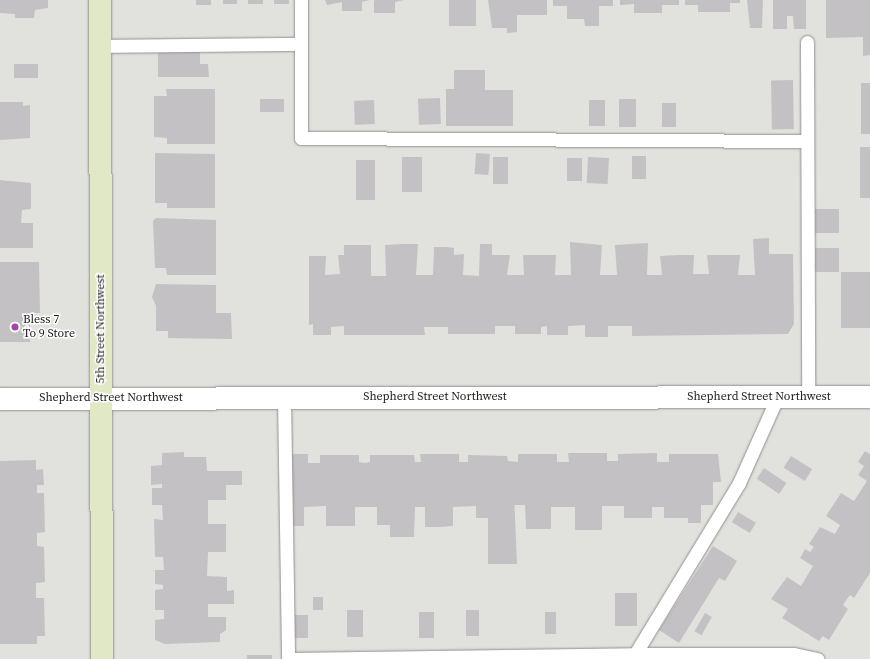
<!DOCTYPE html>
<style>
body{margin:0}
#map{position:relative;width:870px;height:659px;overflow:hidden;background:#e1e2de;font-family:"Source Serif 4",serif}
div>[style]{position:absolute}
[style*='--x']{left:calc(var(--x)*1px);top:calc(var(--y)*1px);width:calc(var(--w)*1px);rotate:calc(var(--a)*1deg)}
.building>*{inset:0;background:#c4c1c4;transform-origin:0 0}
.roads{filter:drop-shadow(0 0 1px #90918d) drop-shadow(0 0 1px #90918d)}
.lane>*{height:13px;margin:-6.5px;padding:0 6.5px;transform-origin:6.5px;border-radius:6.5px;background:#fff}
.street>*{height:22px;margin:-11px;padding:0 11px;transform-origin:11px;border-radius:11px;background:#fff}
.secondary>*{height:22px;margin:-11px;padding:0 11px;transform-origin:11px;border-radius:11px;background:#e1e8c6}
.dots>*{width:11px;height:11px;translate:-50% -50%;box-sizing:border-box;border:2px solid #fff;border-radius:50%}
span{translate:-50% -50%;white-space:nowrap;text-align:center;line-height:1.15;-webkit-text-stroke:3px #fff;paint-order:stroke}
.poi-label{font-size:12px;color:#191a18}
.left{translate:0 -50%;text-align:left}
.street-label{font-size:12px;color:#191a18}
</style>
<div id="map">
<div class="building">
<div style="clip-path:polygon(0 0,48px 0,48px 8px,35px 10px,34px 18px,15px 18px,15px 14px,0 13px)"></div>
<div style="left:196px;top:0;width:15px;height:5px"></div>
<div style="left:223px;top:0;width:14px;height:4px"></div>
<div style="left:248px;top:0;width:15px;height:4px"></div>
<div style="left:274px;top:0;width:15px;height:4px"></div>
<div style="clip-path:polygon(325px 0,370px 0,362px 2px,362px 11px,342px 11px,342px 2px,327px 5px)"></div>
<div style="clip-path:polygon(374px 0,404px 0,395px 2px,395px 13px,374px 13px)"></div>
<div style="left:449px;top:0;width:27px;height:26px"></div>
<div style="clip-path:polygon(488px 0,547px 0,547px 15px,517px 15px,517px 32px,507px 33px,507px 28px,492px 28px)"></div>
<div style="clip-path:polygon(553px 0,613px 0,613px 6px,599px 6px,599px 26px,585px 26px,584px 19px,567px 19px,567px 6px,553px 6px)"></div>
<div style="clip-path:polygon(620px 0,679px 0,679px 5px,662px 5px,662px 13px,634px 13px,634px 4px,620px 5px)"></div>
<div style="clip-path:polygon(685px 0,740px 0,740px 3px,730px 3px,730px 12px,698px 12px,698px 5px,685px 5px)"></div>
<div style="clip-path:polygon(747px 0,763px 0,762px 28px,750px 28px)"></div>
<div style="clip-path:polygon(773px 0,806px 0,806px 29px,794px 29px,793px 16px,787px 16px,787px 29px,773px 29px)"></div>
<div style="clip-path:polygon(826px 0,870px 0,870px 55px,863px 56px,863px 37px,826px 38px)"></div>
<div style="clip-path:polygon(158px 51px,200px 51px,200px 64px,208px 64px,209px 77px,158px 77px)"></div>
<div style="left:38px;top:64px;width:14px;height:24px;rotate:90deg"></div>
<div style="clip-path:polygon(454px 70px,485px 70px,485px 90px,513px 90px,513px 126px,446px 126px,446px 89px,454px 89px)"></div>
<div style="left:793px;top:80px;width:49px;height:22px;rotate:89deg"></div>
<div style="left:870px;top:83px;width:51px;height:9px;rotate:90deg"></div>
<div style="clip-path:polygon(166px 89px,215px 89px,215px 144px,167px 144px,167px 138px,154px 137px,154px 96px,167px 96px)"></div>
<div style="left:440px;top:98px;width:26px;height:22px;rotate:88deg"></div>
<div style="left:260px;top:99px;width:24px;height:13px"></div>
<div style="left:619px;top:99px;width:17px;height:28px"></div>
<div style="left:374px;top:100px;width:24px;height:20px;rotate:88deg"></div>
<div style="left:589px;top:100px;width:16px;height:26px"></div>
<div style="clip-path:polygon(0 102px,23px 102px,23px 106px,30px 105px,30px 138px,0 140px)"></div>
<div style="left:662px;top:103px;width:14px;height:24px"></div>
<div style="left:860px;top:147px;width:10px;height:51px"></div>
<div style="clip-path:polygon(155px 153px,215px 154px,215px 208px,167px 208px,167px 203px,155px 203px)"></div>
<div style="left:476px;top:153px;width:14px;height:21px;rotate:4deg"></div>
<div style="left:632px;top:156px;width:14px;height:23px"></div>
<div style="left:422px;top:157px;width:35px;height:20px;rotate:90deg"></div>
<div style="left:493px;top:157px;width:15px;height:27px"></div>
<div style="left:588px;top:157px;width:21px;height:26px;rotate:3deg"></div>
<div style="left:567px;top:158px;width:15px;height:23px"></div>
<div style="left:356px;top:160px;width:19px;height:40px"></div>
<div style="clip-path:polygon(0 180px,31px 183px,31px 209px,22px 210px,21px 223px,33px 223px,33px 248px,0 248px)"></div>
<div style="left:815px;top:209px;width:24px;height:24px"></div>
<div style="clip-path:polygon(156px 218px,216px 220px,216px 275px,167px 275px,166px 268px,155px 268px,153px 221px)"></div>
<div style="clip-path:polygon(769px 238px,769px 254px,793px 254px,794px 324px,788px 334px,632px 336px,632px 326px,608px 326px,608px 337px,585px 337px,585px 325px,568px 326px,568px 335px,547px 335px,547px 326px,541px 327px,541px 334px,515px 334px,515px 326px,495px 326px,495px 334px,448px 334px,448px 327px,424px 327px,425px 335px,344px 335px,344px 326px,331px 327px,331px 335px,313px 335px,313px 324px,309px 325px,309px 256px,326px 256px,325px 275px,340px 274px,338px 255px,344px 255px,344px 245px,371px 245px,371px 276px,386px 276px,385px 245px,402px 244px,418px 244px,416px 275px,433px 275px,434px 247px,446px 247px,454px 248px,454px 255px,464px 254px,463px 275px,479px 276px,480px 244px,492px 244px,492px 255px,510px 255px,507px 275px,524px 275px,523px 255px,556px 255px,555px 275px,571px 275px,570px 242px,602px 245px,600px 275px,617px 275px,615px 245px,648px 243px,647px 275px,662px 275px,660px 256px,678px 255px,694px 255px,693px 274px,709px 274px,707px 255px,740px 255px,738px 275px,755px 275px,753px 239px)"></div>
<div style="left:815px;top:248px;width:24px;height:24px"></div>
<div style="clip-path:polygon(0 262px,39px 262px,40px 313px,30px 313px,30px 342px,0 342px)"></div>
<div style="left:841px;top:272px;width:29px;height:56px"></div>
<div style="clip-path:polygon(156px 284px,216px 285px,216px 313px,231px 313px,232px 339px,168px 338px,168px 331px,156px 331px,156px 306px,152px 297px)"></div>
<div style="clip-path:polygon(865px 451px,870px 454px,870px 573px,854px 598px,850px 595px,847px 599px,843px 605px,848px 609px,829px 640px,823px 636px,819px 641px,782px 618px,788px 609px,771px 599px,787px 577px,801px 586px,813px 566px,800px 558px,805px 549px,810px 552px,814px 547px,809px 544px,820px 527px,835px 534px,840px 525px,826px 516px,841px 493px,854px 501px,867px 481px,858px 475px,864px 466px,858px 462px)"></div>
<div style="clip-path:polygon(184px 452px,184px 457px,206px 457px,207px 471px,242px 471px,242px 485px,226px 485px,226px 500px,208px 500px,208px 524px,226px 524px,226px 552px,208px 552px,207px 576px,227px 577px,227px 591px,234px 590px,234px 604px,208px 604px,208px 617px,226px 617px,226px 630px,220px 634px,220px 642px,165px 644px,155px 640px,155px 620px,164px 619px,164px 610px,155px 610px,155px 590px,163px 589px,163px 585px,155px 584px,155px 570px,164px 570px,163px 557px,155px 557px,154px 519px,163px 520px,162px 505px,152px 505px,152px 488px,162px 488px,162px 484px,151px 485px,151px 466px,162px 465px,162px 453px)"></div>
<div style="clip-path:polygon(568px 453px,607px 453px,607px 461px,618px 461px,618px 454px,657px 453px,657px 462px,669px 462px,669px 454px,718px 454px,721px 482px,713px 482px,713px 505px,701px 505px,701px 523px,688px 523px,688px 518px,664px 518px,664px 507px,652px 507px,652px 518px,624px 518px,624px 506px,602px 506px,602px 530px,575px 530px,575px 507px,551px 507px,551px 529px,526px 529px,525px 505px,514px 505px,514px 495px,517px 564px,488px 564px,488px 518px,476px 518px,476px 506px,453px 507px,453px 526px,440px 527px,425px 527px,425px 507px,415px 507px,414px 537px,390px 537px,390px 525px,377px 525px,377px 507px,355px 507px,355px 526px,326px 526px,326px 506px,304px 507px,304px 526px,290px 526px,290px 454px,308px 454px,308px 463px,320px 463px,320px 455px,359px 455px,359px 462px,365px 463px,370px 462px,370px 455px,414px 455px,415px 462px,421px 462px,420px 454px,459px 454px,459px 462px,468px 462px,468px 455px,507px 456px,508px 461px,518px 462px,518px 454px,557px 454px,557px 462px,569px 462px)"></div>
<div style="left:791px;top:456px;width:25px;height:14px;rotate:32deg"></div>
<div style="clip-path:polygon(36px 460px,36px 470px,43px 469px,44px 485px,37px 485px,37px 493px,44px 493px,45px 532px,37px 533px,37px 546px,44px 547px,45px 582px,36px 583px,36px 598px,44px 598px,45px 636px,37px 636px,37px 644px,0 644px,0 461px)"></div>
<div style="left:764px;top:468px;width:27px;height:13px;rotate:34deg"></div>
<div style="left:738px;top:512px;width:21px;height:12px;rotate:31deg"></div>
<div style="clip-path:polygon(713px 546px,737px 561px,725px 581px,719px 578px,679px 643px,659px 630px)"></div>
<div style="left:615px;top:593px;width:22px;height:33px"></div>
<div style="left:313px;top:597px;width:10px;height:13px"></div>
<div style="left:347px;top:610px;width:16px;height:27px"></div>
<div style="left:466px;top:610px;width:13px;height:26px"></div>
<div style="left:419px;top:612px;width:15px;height:26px"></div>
<div style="left:545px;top:612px;width:11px;height:22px"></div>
<div style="left:705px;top:613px;width:8px;height:21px;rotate:30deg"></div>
<div style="left:294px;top:615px;width:14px;height:23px"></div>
<div style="left:247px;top:655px;width:25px;height:4px"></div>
</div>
<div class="roads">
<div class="lane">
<div style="--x:301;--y:0;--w:138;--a:90"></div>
<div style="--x:301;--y:138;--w:506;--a:0.34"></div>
<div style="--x:807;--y:42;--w:355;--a:89.8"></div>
<div style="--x:100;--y:46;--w:201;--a:-0.6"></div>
<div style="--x:284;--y:398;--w:259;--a:89.1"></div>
<div style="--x:635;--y:654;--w:159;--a:0"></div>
<div style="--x:794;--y:654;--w:24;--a:12"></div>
<div style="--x:288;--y:659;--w:347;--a:-0.8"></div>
<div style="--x:635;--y:654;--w:200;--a:-58.7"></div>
<div style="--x:739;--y:483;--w:95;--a:-65.9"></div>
</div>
<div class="street">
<div style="--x:0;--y:399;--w:870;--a:-0.13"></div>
</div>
<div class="secondary">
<div style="--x:100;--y:0;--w:659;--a:89.83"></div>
</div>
</div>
<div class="dots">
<div style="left:15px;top:327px;background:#a642a9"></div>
</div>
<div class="poi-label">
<span class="left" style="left:23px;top:327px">Bless 7<br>To 9 Store</span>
</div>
<div class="street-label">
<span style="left:101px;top:329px;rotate:-90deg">5th Street Northwest</span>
<span style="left:435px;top:397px">Shepherd Street Northwest</span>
<span style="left:759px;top:397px">Shepherd Street Northwest</span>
<span style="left:111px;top:398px">Shepherd Street Northwest</span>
</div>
</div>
